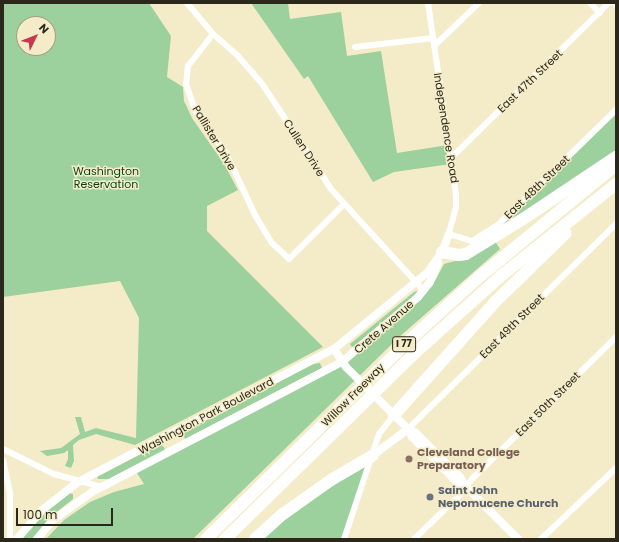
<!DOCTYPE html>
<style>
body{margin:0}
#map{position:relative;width:619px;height:542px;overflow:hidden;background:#f4ecc9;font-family:Poppins,sans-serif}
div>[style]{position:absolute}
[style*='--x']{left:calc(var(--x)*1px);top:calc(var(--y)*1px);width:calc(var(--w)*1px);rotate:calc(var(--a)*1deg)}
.green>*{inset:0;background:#9cd09d}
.minor>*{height:6px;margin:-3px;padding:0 3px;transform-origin:3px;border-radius:3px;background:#fff}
.tertiary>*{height:8px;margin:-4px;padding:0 4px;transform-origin:4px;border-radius:4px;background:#fff}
.motorway>*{height:12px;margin:-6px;padding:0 6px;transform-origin:6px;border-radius:6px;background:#fff}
.dots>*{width:11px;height:11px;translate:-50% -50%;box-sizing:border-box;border:2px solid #f4ecc9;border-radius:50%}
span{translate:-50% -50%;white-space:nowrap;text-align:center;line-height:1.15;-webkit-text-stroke:3px #f4ecc9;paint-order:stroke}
.shield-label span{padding:1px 3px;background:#f4ecc9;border:1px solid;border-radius:3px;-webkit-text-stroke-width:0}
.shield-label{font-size:10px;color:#2b281b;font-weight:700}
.street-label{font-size:11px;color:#2b281b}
.park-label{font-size:11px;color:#073f11}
.education-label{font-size:11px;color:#785e54;font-weight:700}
.left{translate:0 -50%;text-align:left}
.worship-label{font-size:11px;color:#5b616d;font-weight:700}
.frame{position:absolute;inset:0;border:4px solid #2b281b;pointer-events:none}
.north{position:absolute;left:16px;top:16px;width:40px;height:40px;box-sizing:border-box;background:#f4ecc9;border:1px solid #a49e83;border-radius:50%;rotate:47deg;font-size:11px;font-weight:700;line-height:16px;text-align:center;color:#2b281b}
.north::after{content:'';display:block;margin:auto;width:14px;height:18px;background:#c8384e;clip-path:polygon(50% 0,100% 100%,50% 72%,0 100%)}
.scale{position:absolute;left:16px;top:508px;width:97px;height:18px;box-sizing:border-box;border:2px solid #2b281b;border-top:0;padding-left:5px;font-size:12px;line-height:14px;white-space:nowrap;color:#2b281b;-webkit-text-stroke:3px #f4ecc9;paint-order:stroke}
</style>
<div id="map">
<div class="green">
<div style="clip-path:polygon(evenodd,3px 3px,149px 3px,171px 36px,167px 77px,183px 87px,184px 101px,192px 118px,224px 164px,238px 190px,207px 206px,207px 231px,323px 347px,135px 445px,96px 434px,79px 440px,73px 445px,74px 461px,71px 468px,65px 466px,68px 459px,68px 450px,64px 453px,47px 456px,40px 451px,61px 448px,80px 434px,75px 417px,81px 417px,85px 432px,96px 428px,136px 438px,139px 318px,120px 281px,3px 297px,3px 3px,24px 24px,48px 24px,48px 48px,24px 48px,24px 24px)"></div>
<div style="clip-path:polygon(251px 3px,288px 3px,290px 19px,341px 12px,347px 56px,381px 51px,397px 153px,448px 145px,451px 164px,394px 172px,373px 182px,308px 76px,304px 79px)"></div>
<div style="clip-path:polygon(616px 110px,616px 157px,503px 232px,498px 225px)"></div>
<div style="clip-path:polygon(495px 241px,500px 249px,398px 338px,193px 539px,46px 539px,64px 520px,90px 502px,114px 492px,144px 484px,135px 470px,332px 368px,430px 282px,435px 281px,444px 264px,470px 257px)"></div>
<div style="clip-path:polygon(417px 291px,418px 294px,353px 347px,351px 346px,350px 344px,414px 292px)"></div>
<div style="clip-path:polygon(320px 363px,322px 368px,185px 439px,182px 433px,313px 364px)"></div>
<div style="clip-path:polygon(160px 444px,165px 448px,163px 452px,110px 479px,98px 479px,97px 477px)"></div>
<div style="clip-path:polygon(372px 456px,344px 539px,255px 539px)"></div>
<div style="clip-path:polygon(69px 493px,73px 494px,73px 499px,53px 515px,32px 539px,22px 539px,42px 514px)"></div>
</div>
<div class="minor">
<div style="--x:187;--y:3;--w:40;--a:50"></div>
<div style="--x:213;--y:34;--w:33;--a:41"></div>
<div style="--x:238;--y:56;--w:38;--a:49"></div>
<div style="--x:263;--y:85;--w:124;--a:56.8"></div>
<div style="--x:331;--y:189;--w:138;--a:47.6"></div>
<div style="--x:428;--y:3;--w:194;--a:81.7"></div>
<div style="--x:456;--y:195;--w:12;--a:90"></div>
<div style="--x:456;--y:207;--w:28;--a:105"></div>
<div style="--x:449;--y:234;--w:24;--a:17"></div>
<div style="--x:472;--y:241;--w:31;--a:-32"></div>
<div style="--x:498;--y:225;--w:165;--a:-44.3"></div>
<div style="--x:590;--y:3;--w:14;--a:45"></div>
<div style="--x:614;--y:3;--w:3;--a:45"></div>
<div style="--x:213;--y:34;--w:41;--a:128"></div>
<div style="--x:188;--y:66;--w:18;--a:96"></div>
<div style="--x:186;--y:84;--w:28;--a:71"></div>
<div style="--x:195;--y:110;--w:55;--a:54.6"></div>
<div style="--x:227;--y:155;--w:66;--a:65"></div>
<div style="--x:255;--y:215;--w:31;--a:59"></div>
<div style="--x:271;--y:242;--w:25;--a:43"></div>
<div style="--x:289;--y:259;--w:78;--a:-45"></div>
<div style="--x:434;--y:46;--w:62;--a:-43.7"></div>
<div style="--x:355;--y:47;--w:79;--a:-6.6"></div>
<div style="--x:450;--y:159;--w:223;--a:-44.5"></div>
<div style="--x:408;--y:429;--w:292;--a:-44.6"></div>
<div style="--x:3;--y:449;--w:57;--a:26.1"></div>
<div style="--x:54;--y:474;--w:50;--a:15.2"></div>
<div style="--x:3;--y:460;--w:35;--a:78"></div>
<div style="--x:10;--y:494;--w:45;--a:90"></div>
<div style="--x:344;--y:539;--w:111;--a:-71.6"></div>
<div style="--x:379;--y:434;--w:24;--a:-52"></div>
<div style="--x:414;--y:539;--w:64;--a:-43.7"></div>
<div style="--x:460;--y:495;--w:21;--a:-53"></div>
<div style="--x:473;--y:478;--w:201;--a:-44.6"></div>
<div style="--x:541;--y:539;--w:103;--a:-43.4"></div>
</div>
<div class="tertiary">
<div style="--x:334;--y:349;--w:22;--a:56"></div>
<div style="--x:346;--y:367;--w:88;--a:45"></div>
<div style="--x:408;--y:429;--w:9;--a:63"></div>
<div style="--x:412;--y:437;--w:62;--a:45"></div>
<div style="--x:456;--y:481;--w:12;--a:31"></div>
<div style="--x:466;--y:487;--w:74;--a:45"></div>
<div style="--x:408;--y:429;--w:9;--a:27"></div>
<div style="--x:416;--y:433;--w:62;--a:45"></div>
<div style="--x:460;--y:477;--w:12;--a:59"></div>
<div style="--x:372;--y:456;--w:45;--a:-36.9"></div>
<div style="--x:17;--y:539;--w:37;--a:-49"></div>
<div style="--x:41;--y:511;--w:47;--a:-38.1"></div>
<div style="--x:78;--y:482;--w:288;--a:-27.5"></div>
<div style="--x:334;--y:349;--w:122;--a:-39.3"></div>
<div style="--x:428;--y:272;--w:24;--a:-55"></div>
<div style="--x:442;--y:252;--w:19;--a:-69"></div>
<div style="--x:37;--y:539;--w:25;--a:-50"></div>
<div style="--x:53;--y:520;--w:48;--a:-35.7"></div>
<div style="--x:92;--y:492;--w:282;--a:-27.5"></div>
<div style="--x:342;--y:362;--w:100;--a:-40.5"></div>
<div style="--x:418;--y:297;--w:19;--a:-51"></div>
<div style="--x:430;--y:282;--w:21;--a:-67"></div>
</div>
<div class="motorway">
<div style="--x:442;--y:252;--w:17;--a:10"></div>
<div style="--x:459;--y:255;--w:7;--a:-8"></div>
<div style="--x:466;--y:254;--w:67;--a:-31.6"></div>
<div style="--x:523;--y:219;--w:112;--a:-33.7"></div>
<div style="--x:394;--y:415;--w:150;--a:-48.2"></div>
<div style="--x:494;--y:303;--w:100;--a:-44.2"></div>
<div style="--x:206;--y:539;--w:277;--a:-44.4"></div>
<div style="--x:404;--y:345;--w:101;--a:-42.2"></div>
<div style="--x:479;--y:277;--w:177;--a:-39.3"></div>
<div style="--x:225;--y:539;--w:269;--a:-44.4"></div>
<div style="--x:417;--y:351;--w:114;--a:-41.8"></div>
<div style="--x:502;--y:275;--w:146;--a:-38.6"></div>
<div style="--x:255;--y:539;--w:38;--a:-42"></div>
<div style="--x:283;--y:514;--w:59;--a:-35.3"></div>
<div style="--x:331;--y:480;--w:48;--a:-30.3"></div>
</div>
<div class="dots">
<div style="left:409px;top:459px;background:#8d6e63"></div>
<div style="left:430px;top:497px;background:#6b7280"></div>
</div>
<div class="shield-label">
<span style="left:404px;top:344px">I 77</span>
</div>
<div class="street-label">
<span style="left:530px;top:81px;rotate:-44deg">East 47th Street</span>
<span style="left:446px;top:128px;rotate:81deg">Independence Road</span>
<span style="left:214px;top:138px;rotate:59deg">Pallister Drive</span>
<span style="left:304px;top:148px;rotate:57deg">Cullen Drive</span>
<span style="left:537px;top:187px;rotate:-44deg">East 48th Street</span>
<span style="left:512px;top:326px;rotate:-45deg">East 49th Street</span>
<span style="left:384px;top:327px;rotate:-41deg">Crete Avenue</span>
<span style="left:353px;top:395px;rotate:-45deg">Willow Freeway</span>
<span style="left:548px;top:404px;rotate:-45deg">East 50th Street</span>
<span style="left:206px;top:416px;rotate:-28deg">Washington Park Boulevard</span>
</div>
<div class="park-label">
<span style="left:106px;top:178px">Washington<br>Reservation</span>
</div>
<div class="education-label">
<span class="left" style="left:417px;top:459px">Cleveland College<br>Preparatory</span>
</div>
<div class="worship-label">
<span class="left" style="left:438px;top:497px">Saint John<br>Nepomucene Church</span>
</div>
<div class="frame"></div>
<div class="north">N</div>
<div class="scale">100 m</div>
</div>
